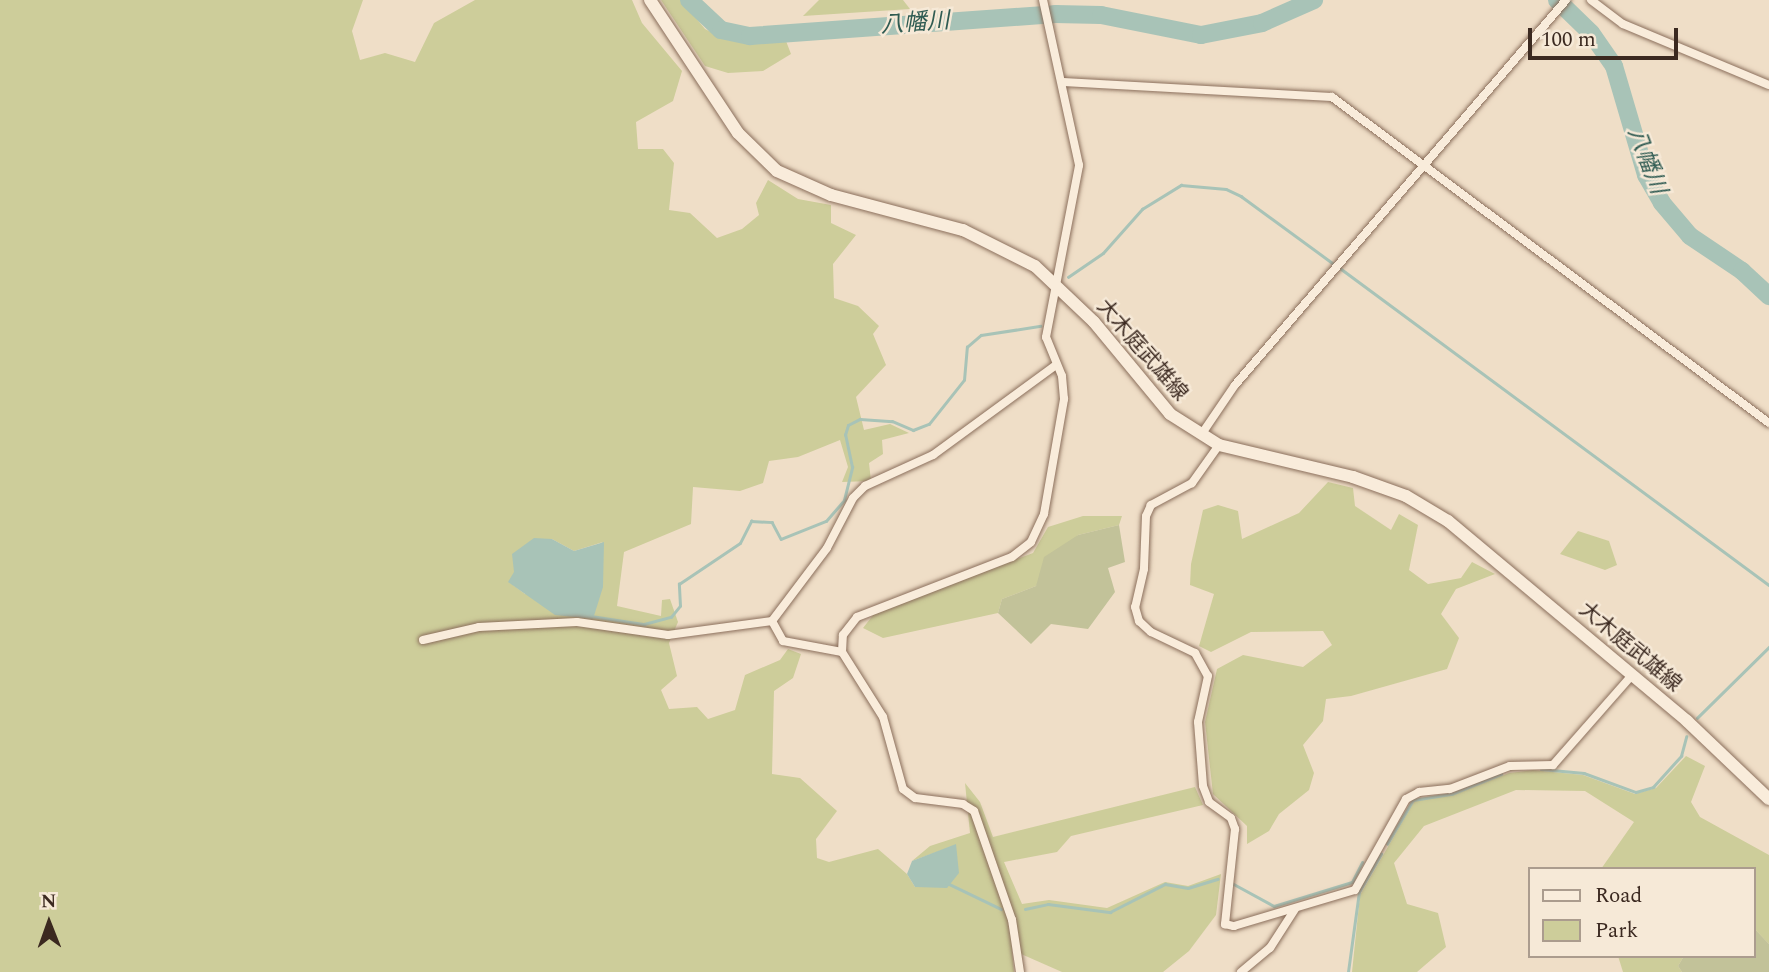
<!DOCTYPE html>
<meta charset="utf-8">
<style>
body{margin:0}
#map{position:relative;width:1769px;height:972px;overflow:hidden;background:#efdec7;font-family:Spectral,"Noto Sans JP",serif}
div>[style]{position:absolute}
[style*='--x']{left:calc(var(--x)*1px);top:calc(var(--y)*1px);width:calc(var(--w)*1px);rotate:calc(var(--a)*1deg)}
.green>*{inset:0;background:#cdcd9a}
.cemetery>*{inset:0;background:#c2c299}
.water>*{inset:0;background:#a8c3b7}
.stream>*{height:2.5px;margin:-1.25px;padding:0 1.25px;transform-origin:1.25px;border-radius:1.25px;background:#a8c3b7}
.river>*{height:18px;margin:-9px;padding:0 9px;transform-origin:9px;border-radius:9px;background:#a8c3b7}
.roads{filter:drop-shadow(0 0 2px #8b6f5c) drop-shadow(0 0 2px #8b6f5c)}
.street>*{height:8px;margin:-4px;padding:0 4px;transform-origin:4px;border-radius:4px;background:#f9ecdb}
.secondary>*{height:12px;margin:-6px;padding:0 6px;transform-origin:6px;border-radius:6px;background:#f9ecdb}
span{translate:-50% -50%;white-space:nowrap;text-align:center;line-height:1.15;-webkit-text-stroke:5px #f6e9d7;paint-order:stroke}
.street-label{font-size:21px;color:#3b2920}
.water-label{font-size:23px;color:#2f5b52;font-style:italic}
.legend{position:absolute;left:1528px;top:867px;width:228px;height:91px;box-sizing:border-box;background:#f6e9d7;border:2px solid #ab9c8e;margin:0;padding:9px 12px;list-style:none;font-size:21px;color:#3b2920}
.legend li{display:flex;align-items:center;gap:14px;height:35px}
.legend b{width:35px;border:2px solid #ab9c8e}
.north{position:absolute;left:14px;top:888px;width:70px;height:70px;-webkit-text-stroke:5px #f6e9d7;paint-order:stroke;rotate:359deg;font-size:19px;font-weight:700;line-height:28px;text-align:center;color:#3b2920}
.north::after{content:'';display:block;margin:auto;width:24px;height:32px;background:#3b2920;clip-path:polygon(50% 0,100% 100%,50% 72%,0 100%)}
.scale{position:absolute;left:1528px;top:28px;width:150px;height:32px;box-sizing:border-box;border:4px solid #3b2920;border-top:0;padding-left:9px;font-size:21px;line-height:24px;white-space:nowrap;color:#3b2920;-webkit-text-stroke:5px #f6e9d7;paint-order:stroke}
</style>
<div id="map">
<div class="green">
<div style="clip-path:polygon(evenodd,0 0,363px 0,352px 31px,360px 60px,385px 53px,415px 62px,434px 23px,475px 0,632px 0,642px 23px,682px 71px,673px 101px,636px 122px,638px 149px,663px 149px,674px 163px,669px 210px,690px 213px,717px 238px,742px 229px,759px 215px,756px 203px,768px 180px,798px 199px,831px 205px,831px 223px,856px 235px,833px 264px,834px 298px,858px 306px,879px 326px,873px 334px,886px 365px,856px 397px,864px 430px,890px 424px,909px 433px,882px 440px,883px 454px,869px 463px,871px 481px,842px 482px,848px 467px,840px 440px,798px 457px,769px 461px,763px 483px,740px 491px,693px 487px,691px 524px,624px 552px,617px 606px,661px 616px,662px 600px,670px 599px,678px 622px,669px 643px,677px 676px,661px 690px,669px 709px,697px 707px,708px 719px,735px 710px,745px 675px,780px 660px,788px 649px,801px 654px,793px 678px,774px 691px,772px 774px,800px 778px,837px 811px,816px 839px,817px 858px,829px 862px,878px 849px,907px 874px,915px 887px,956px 845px,912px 861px,930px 846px,970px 833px,965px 783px,980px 802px,993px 837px,1195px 787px,1203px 805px,1071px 836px,1057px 852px,1004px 862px,1022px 904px,1049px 900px,1107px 908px,1165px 882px,1188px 886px,1221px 874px,1216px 915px,1189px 951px,1163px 972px,1062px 972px,1012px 950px,1014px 972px,0 972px,0 0,552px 539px,574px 551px,603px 542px,525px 594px,509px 582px,552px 539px)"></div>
<div style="clip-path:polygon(661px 0,681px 0,705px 29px,727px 40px,786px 41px,791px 54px,763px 71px,728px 73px,705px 66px)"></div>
<div style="clip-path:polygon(819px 0,903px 0,910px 9px,803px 16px)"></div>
<div style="clip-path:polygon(1328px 482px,1353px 488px,1355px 506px,1391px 530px,1399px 514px,1418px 525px,1409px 570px,1428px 584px,1461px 578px,1472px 562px,1495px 574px,1456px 589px,1441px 614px,1459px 638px,1447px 669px,1351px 696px,1326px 699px,1323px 721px,1303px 745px,1314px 773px,1309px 790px,1279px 814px,1269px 831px,1247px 844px,1247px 826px,1213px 794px,1205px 722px,1217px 669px,1243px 655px,1303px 667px,1332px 645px,1323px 631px,1251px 632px,1211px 652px,1199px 646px,1214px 594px,1190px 585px,1191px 564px,1203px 510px,1218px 505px,1238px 511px,1242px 539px,1299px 513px)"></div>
<div style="clip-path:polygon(1083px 516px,1122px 516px,1119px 525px,1078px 535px,1036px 586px,1002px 599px,998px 613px,883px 638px,863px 628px,874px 614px,1033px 553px,1048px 527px)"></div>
<div style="clip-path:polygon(1578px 531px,1609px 541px,1617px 565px,1605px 570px,1560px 554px)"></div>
<div style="clip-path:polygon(1686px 756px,1705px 766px,1691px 802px,1700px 817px,1769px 855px,1769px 944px,1753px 927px,1753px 869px,1601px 869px,1634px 822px,1585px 791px,1516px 790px,1424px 826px,1394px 863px,1407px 904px,1438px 913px,1446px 947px,1417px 972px,1352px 972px,1360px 895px,1415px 800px,1453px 795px,1509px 773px,1533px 770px,1583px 775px,1635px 794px,1656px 788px)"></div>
<div style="clip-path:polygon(1618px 956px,1684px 956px,1678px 966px,1682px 972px,1623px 972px)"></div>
</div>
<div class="cemetery">
<div style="clip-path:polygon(1119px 525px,1125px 562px,1108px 568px,1115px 592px,1088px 629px,1051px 624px,1031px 644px,998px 613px,1002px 599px,1036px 586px,1044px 557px,1078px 535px)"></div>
<div style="clip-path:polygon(1753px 927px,1769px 944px,1769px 972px,1682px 972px,1678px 966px,1684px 956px,1753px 956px)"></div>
</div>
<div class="water">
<div style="clip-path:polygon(534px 538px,552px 539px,574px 551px,604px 542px,603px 587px,593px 619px,555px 615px,508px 582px,514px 572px,512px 554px)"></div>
<div style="clip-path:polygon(956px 844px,959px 873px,947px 888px,915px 887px,907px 874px,912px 861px)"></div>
</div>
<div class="stream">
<div style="--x:1340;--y:268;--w:533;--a:36.46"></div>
<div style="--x:1068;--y:277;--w:42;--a:-34.4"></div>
<div style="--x:1103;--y:253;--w:59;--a:-48.4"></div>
<div style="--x:1142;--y:209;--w:46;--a:-31.6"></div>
<div style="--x:1181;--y:185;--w:45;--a:5.1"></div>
<div style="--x:1226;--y:189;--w:17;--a:25"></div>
<div style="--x:1241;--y:196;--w:115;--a:36.2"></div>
<div style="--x:591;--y:616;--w:54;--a:8.6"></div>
<div style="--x:644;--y:624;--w:28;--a:-15"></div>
<div style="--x:671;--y:617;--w:14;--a:-51"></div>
<div style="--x:680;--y:606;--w:22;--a:-93"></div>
<div style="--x:679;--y:584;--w:73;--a:-33.9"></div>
<div style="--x:740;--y:543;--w:25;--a:-63"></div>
<div style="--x:751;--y:521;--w:21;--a:3"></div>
<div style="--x:772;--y:522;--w:19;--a:62"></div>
<div style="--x:781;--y:539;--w:48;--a:-21.8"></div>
<div style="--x:826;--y:521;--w:28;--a:-49"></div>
<div style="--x:844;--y:500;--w:34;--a:-76"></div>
<div style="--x:852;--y:467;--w:33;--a:-102"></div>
<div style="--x:845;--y:435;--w:10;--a:-73"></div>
<div style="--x:848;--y:425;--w:13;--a:-27"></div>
<div style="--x:860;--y:419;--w:32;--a:4"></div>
<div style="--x:892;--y:421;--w:23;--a:23"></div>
<div style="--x:913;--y:430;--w:17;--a:-21"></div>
<div style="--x:929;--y:424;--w:56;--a:-51.5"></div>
<div style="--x:964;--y:380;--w:33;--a:-85"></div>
<div style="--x:967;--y:347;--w:18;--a:-41"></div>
<div style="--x:981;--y:335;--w:60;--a:-8.7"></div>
<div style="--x:1697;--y:718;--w:101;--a:-44.6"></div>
<div style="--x:1541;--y:769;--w:43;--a:5.3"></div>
<div style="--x:1584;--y:773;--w:55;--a:20.1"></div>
<div style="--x:1636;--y:792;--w:18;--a:-16"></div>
<div style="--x:1653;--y:787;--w:42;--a:-47.9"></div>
<div style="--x:1681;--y:756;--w:20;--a:-75"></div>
<div style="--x:1387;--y:844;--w:51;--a:-59.4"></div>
<div style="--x:1413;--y:800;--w:39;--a:-9"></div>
<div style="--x:1452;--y:794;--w:53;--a:-22.2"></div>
<div style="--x:947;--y:883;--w:60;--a:25.7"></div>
<div style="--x:1232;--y:883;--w:48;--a:28.7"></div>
<div style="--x:1274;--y:906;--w:82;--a:-17.1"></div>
<div style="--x:1352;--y:882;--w:22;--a:-63"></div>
<div style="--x:1025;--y:909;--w:24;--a:-12"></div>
<div style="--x:1048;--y:904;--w:63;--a:7.4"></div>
<div style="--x:1110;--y:912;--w:62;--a:-27"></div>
<div style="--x:1165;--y:884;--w:23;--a:10"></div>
<div style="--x:1188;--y:888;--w:31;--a:-17"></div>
<div style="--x:1348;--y:972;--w:81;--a:-82.2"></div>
<div style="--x:1359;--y:892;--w:44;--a:-59.9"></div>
</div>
<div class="river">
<div style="--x:689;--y:0;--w:44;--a:43.2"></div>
<div style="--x:721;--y:30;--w:30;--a:12"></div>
<div style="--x:750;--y:36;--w:306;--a:-4.1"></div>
<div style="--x:1055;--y:14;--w:46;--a:1.2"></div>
<div style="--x:1101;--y:15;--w:102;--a:11.3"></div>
<div style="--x:1201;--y:35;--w:62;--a:-11.1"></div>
<div style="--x:1262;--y:23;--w:57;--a:-23.9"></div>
<div style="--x:1557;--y:0;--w:47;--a:44.1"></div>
<div style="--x:1591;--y:33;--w:40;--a:55.1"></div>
<div style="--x:1614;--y:66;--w:114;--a:73.6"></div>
<div style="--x:1646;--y:175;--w:32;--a:60"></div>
<div style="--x:1662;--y:203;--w:43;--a:49.7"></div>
<div style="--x:1690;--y:236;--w:63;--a:33.9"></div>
<div style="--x:1742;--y:271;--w:37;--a:43"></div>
</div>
<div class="roads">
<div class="street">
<div style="--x:1591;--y:0;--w:40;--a:37"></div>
<div style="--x:1623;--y:24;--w:158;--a:22.7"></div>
<div style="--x:1063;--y:82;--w:269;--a:3.2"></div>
<div style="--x:1332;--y:97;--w:545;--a:36.72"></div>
<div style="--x:1201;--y:435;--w:60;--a:-55.8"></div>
<div style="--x:1235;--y:385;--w:508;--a:-49.31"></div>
<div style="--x:1219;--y:445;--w:47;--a:125.4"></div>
<div style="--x:1192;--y:483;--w:47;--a:151.8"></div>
<div style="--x:1151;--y:505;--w:12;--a:114"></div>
<div style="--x:1146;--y:516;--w:53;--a:92.2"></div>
<div style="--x:1144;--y:569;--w:39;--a:103"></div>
<div style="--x:1135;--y:607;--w:15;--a:74"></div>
<div style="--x:1139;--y:621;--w:16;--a:43"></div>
<div style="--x:1151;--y:632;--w:49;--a:25.5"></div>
<div style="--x:1195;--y:653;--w:26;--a:61"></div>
<div style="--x:1208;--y:676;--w:47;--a:102.3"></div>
<div style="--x:1198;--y:722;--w:64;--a:85.5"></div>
<div style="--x:1203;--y:786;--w:17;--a:69"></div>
<div style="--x:1209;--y:802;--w:27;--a:36"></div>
<div style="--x:1231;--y:818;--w:12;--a:70"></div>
<div style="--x:1235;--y:829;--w:96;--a:96"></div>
<div style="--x:1225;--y:924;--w:9;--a:13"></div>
<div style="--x:1234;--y:926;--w:126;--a:-16.6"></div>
<div style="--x:1355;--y:890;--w:104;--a:-60.7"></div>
<div style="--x:1406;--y:799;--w:15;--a:-28"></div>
<div style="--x:1419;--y:792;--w:31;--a:-6"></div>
<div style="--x:1450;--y:789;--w:64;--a:-21"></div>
<div style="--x:1510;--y:766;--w:43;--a:-1.3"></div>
<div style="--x:1553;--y:765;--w:121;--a:-48.7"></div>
<div style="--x:772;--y:621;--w:23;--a:61"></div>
<div style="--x:783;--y:641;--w:60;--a:10.6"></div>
<div style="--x:423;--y:640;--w:57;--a:-13.1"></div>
<div style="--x:479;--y:627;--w:98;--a:-2.9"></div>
<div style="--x:577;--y:622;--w:92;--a:8.1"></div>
<div style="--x:668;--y:635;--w:105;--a:-7.7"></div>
<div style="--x:772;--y:621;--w:91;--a:-53"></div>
<div style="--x:827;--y:548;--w:56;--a:-62.5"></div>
<div style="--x:853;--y:498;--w:17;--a:-45"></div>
<div style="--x:865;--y:486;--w:75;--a:-24.5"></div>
<div style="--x:933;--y:455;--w:152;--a:-36.2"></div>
<div style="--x:1020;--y:972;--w:53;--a:-98.7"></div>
<div style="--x:1012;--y:920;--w:115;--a:-109.2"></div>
<div style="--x:974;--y:811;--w:13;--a:-148"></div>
<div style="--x:963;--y:804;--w:48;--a:-172.9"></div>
<div style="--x:915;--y:798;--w:15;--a:-143"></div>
<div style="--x:903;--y:789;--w:75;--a:-105.5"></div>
<div style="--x:883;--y:717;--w:77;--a:-122.2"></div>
<div style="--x:842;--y:652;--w:17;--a:-87"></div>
<div style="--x:843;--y:635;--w:23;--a:-52"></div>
<div style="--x:857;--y:617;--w:166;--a:-21.2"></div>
<div style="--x:1012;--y:557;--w:24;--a:-38"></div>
<div style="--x:1031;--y:542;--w:31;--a:-65"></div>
<div style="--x:1044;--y:514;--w:117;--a:-80.1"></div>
<div style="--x:1064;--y:399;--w:23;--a:-95"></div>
<div style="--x:1062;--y:376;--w:42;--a:-112.3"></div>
<div style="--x:1046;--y:337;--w:175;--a:-79.1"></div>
<div style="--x:1079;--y:165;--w:169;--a:-102.3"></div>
<div style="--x:1241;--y:972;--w:38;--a:-40"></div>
<div style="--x:1270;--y:948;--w:46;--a:-57.3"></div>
</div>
<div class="secondary">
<div style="--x:650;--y:0;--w:159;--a:56.5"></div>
<div style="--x:738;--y:133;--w:54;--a:44.3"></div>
<div style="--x:777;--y:171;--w:59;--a:24"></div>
<div style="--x:831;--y:195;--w:137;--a:14.9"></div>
<div style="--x:963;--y:230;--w:80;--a:26.6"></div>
<div style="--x:1035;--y:266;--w:81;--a:43.5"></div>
<div style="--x:1094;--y:322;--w:119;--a:50.4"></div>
<div style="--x:1170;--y:414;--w:58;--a:32.3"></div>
<div style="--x:1219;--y:445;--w:138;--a:13.4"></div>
<div style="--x:1353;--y:477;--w:56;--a:19.7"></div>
<div style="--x:1406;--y:496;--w:49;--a:30.8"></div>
<div style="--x:1448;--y:521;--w:312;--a:39.9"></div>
<div style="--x:1687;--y:721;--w:113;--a:43.6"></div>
</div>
</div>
<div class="street-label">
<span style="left:1142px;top:350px;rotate:49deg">大木庭武雄線</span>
<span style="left:1630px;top:647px;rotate:40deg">大木庭武雄線</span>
</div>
<div class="water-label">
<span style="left:915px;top:24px;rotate:-4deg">八幡川</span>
<span style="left:1646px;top:161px;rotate:69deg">八幡川</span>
</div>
<ul class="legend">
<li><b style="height:9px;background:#f9ecdb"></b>Road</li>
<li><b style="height:19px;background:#cdcd9a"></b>Park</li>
</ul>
<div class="north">N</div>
<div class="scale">100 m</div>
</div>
